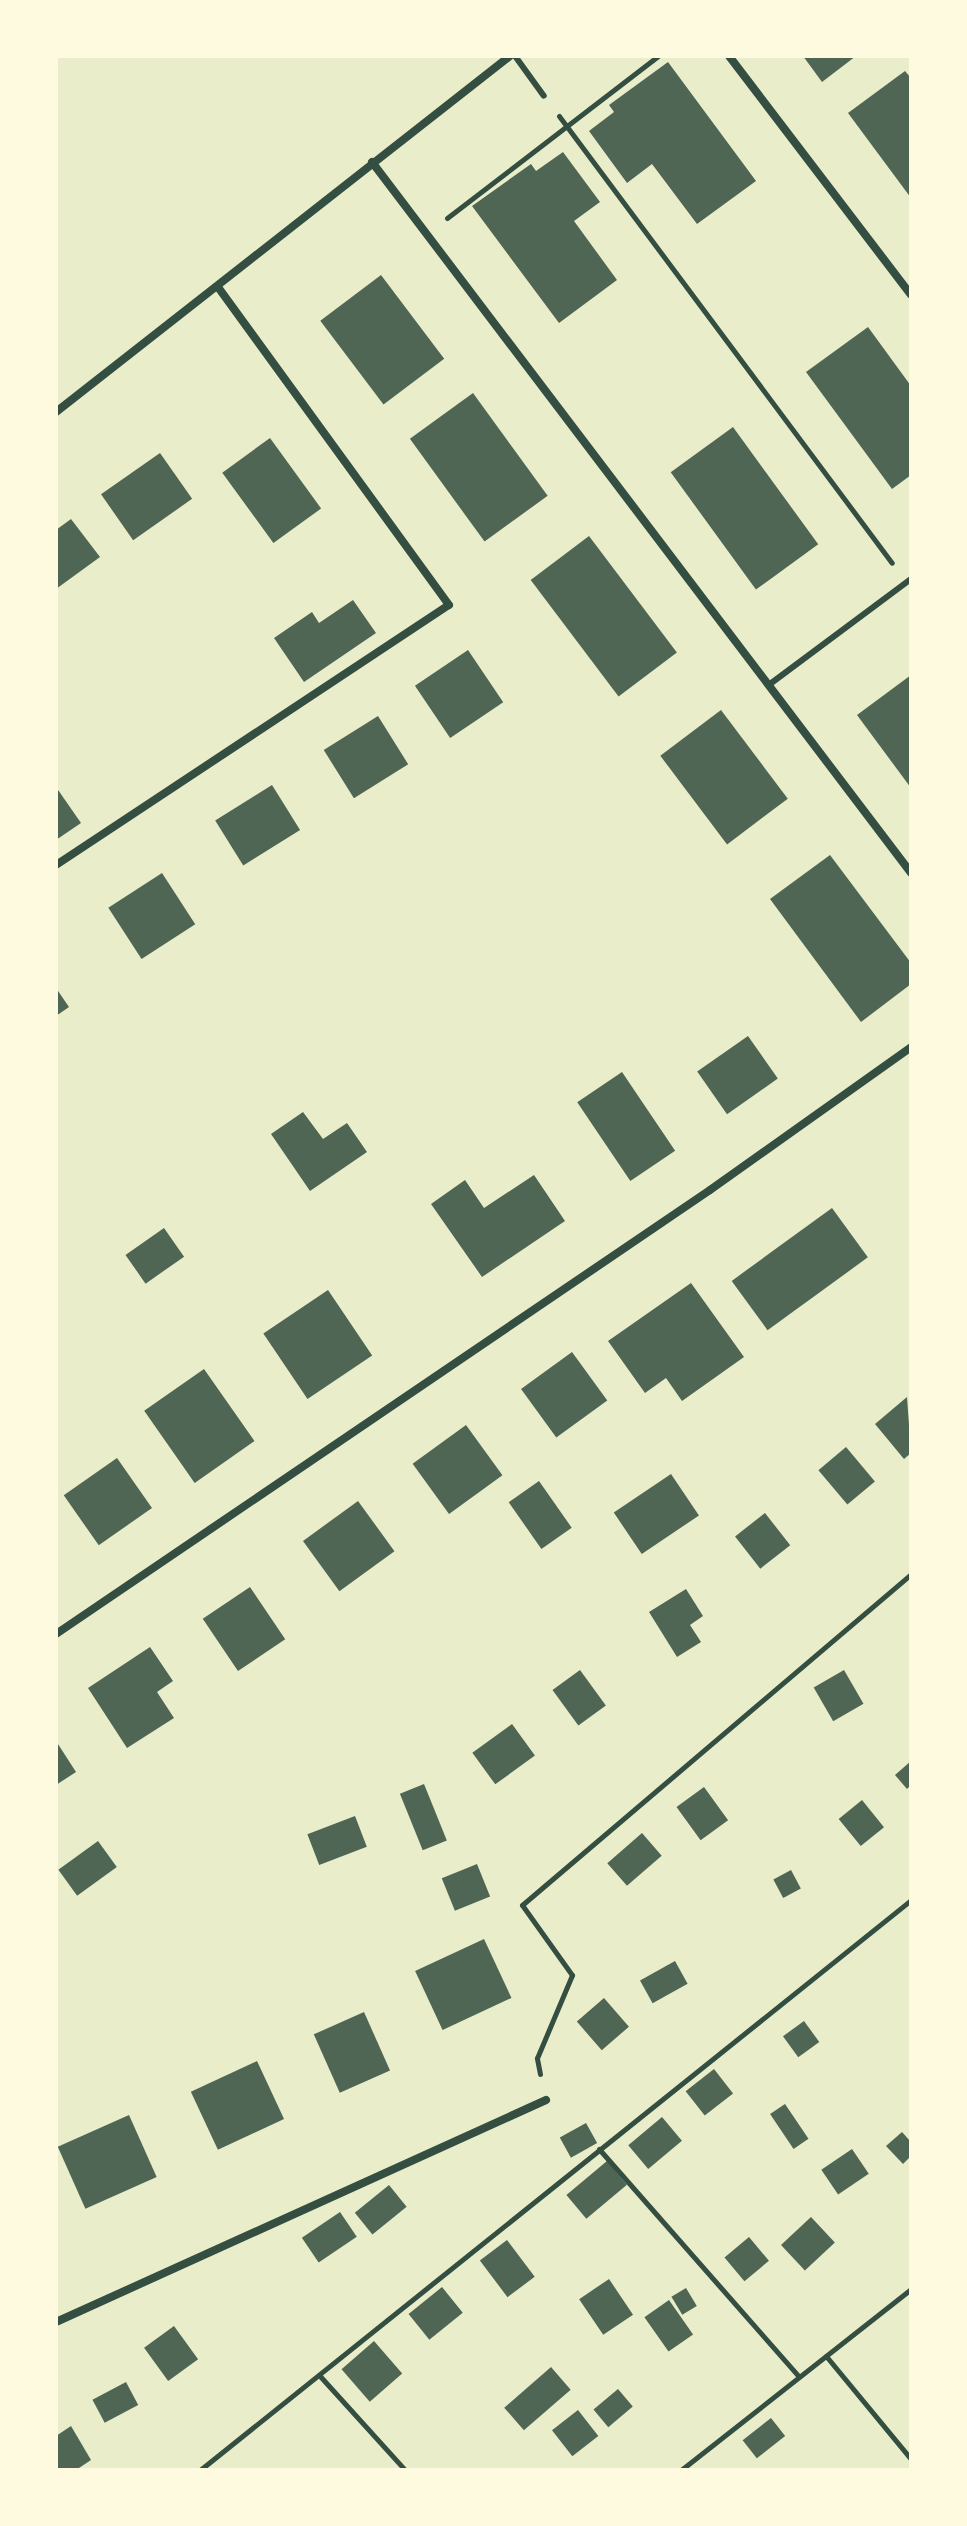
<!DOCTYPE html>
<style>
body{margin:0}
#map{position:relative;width:967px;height:2526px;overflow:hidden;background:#e9edc9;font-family:"PT Sans Narrow",sans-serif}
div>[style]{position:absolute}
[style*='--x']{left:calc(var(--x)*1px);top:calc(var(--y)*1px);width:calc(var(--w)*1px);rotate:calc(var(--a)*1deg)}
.building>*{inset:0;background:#4f6655;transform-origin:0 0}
.path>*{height:5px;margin:-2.5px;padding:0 2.5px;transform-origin:2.5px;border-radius:2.5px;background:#344e41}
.service>*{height:6px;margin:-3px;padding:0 3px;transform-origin:3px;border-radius:3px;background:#344e41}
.minor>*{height:8px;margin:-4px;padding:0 4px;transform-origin:4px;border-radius:4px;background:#344e41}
span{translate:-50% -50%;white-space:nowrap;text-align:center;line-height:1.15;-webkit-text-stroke:6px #fefae0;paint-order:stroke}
.frame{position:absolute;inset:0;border:58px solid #fefae0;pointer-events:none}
</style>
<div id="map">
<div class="building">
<div style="clip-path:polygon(803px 56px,856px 56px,822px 82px)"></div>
<div style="clip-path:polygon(668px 62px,756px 181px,697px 224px,652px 164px,627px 183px,589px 131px,614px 112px,609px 105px)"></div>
<div style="clip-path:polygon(905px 71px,911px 78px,911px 198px,848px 113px)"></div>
<div style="clip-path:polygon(563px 152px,600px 202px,574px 221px,617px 280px,559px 323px,472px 206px,531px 164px,536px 171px)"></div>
<div style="left:381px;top:275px;width:105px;height:76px;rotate:53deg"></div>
<div style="clip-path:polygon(868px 327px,911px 386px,911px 475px,892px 489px,806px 372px)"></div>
<div style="left:473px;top:393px;width:127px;height:78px;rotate:54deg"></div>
<div style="left:733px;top:427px;width:145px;height:77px;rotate:54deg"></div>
<div style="left:270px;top:438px;width:87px;height:59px;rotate:54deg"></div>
<div style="left:160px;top:453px;width:56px;height:72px;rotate:55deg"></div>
<div style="clip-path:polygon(71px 519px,100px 557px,56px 589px,56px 530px)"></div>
<div style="left:589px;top:536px;width:146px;height:73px;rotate:53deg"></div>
<div style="clip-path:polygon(353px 600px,376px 633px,304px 682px,274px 638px,312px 612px,319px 623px)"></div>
<div style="left:468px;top:650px;width:63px;height:64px;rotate:56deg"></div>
<div style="clip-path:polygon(911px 675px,911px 788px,857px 715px)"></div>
<div style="left:721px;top:710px;width:111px;height:76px;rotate:53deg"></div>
<div style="left:378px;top:716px;width:57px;height:64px;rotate:58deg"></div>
<div style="left:272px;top:785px;width:53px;height:67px;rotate:58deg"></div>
<div style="clip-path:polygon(56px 787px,81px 823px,56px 840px)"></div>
<div style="clip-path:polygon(830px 855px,911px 963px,911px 984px,861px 1022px,770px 899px)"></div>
<div style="left:162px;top:873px;width:61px;height:64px;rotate:57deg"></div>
<div style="clip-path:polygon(56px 988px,69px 1007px,56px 1016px)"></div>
<div style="left:748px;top:1036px;width:52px;height:62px;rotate:55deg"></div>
<div style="left:622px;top:1072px;width:95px;height:54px;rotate:56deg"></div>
<div style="clip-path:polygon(303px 1112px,323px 1139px,347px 1123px,367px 1152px,310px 1191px,271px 1134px)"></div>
<div style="clip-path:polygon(534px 1175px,565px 1221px,482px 1277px,431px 1204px,465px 1180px,484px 1208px)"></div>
<div style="left:832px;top:1208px;width:61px;height:124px;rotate:54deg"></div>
<div style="left:164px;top:1228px;width:35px;height:47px;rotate:55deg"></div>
<div style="clip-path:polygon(691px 1283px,744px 1357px,682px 1401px,666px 1378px,645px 1393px,608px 1341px)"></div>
<div style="left:328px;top:1290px;width:79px;height:78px;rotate:56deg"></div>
<div style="left:572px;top:1352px;width:60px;height:63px;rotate:54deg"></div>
<div style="left:204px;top:1369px;width:88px;height:73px;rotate:55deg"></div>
<div style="clip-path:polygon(907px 1397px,911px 1453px,904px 1459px,875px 1424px)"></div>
<div style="left:466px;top:1425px;width:62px;height:66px;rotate:54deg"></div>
<div style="left:846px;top:1447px;width:45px;height:36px;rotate:50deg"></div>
<div style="left:117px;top:1458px;width:61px;height:65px;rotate:55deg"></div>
<div style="left:671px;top:1474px;width:50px;height:69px;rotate:56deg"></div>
<div style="left:539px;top:1481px;width:57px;height:37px;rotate:55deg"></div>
<div style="left:358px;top:1501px;width:62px;height:68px;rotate:54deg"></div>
<div style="left:765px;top:1513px;width:41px;height:38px;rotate:52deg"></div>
<div style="left:250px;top:1587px;width:63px;height:57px;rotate:56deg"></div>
<div style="clip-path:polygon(686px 1589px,703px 1616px,690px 1625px,701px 1642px,677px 1657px,649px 1612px)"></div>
<div style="clip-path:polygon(150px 1647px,173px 1681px,157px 1692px,174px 1718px,127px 1748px,88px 1688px)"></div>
<div style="left:580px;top:1670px;width:44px;height:34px;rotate:54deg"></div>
<div style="left:844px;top:1670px;width:39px;height:35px;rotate:60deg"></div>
<div style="left:512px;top:1724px;width:39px;height:49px;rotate:54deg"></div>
<div style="clip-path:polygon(56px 1741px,76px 1772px,56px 1785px)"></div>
<div style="clip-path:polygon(911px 1761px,911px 1785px,907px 1789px,895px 1775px)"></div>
<div style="left:424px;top:1784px;width:61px;height:26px;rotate:68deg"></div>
<div style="left:704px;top:1787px;width:41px;height:34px;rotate:54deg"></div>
<div style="left:862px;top:1800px;width:35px;height:30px;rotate:51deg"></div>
<div style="left:355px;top:1816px;width:33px;height:51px;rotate:69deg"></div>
<div style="left:642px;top:1833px;width:30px;height:46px;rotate:49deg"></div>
<div style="left:98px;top:1841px;width:32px;height:49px;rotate:54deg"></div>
<div style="left:477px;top:1864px;width:35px;height:38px;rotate:68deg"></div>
<div style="left:791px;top:1870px;width:21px;height:20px;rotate:62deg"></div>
<div style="left:484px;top:1939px;width:65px;height:76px;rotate:65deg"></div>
<div style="left:675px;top:1961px;width:26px;height:40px;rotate:61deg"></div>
<div style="left:604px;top:1998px;width:38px;height:36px;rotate:49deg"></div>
<div style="left:364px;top:2012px;width:64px;height:55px;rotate:66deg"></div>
<div style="left:804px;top:2021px;width:26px;height:26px;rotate:54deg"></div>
<div style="left:257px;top:2061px;width:64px;height:73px;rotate:65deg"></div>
<div style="left:714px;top:2069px;width:31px;height:36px;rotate:52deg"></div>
<div style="left:785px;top:2104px;width:42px;height:18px;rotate:56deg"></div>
<div style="left:129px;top:2115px;width:68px;height:78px;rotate:66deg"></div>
<div style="left:662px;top:2117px;width:31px;height:44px;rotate:50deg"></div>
<div style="left:586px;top:2123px;width:23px;height:30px;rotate:61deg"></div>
<div style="clip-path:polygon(902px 2132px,911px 2142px,911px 2156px,903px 2164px,886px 2146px)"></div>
<div style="left:852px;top:2149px;width:30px;height:37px;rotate:56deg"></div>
<div style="left:607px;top:2161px;width:31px;height:53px;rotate:50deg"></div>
<div style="left:389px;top:2185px;width:28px;height:44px;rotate:51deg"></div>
<div style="left:340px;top:2212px;width:30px;height:46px;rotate:56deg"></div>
<div style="left:811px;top:2217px;width:35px;height:41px;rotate:47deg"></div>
<div style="left:749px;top:2237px;width:31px;height:32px;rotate:50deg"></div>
<div style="left:507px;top:2240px;width:46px;height:34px;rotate:53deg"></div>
<div style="left:609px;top:2279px;width:43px;height:36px;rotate:56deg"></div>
<div style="left:442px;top:2287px;width:33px;height:43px;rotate:51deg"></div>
<div style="left:686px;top:2288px;width:21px;height:17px;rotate:59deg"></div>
<div style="left:669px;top:2300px;width:42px;height:30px;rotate:55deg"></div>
<div style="left:174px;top:2326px;width:41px;height:37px;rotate:54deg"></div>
<div style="left:374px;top:2341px;width:43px;height:43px;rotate:49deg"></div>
<div style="left:551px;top:2367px;width:30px;height:62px;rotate:49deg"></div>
<div style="left:126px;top:2382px;width:26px;height:38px;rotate:62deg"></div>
<div style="left:618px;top:2389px;width:23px;height:32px;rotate:50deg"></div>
<div style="left:578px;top:2410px;width:33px;height:33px;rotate:52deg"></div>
<div style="left:771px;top:2418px;width:23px;height:36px;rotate:52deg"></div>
<div style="clip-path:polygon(71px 2426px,91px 2460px,76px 2470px,57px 2470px,56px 2436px)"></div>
</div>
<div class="path">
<div style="--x:559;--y:116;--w:557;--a:53.32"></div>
<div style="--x:447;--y:218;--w:266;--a:-37.5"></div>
<div style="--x:540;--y:2074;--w:16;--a:-101"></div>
<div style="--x:537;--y:2058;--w:90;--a:-67.1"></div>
<div style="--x:572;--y:1975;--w:86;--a:-125.5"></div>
<div style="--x:522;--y:1905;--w:511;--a:-40.39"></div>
<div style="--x:599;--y:2149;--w:303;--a:48.7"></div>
<div style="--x:826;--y:2356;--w:134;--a:50.5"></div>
<div style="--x:319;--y:2375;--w:128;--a:47.8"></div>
<div style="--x:200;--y:2470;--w:911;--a:-38.72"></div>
<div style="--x:681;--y:2470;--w:293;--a:-38.2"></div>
</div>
<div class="service">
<div style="--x:515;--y:56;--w:49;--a:54.1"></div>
<div style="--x:770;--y:684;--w:176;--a:-36.7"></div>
</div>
<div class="minor">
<div style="--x:729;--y:56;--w:300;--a:52.7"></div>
<div style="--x:372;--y:162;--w:892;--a:52.83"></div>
<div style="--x:56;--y:412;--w:577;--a:-38.1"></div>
<div style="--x:56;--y:865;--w:471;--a:-33.5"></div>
<div style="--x:449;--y:605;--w:392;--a:-126"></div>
<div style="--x:56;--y:1634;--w:790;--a:-34.17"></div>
<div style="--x:710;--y:1190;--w:247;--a:-35.4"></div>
<div style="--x:56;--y:2322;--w:538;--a:-24.37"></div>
</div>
<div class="frame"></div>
</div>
